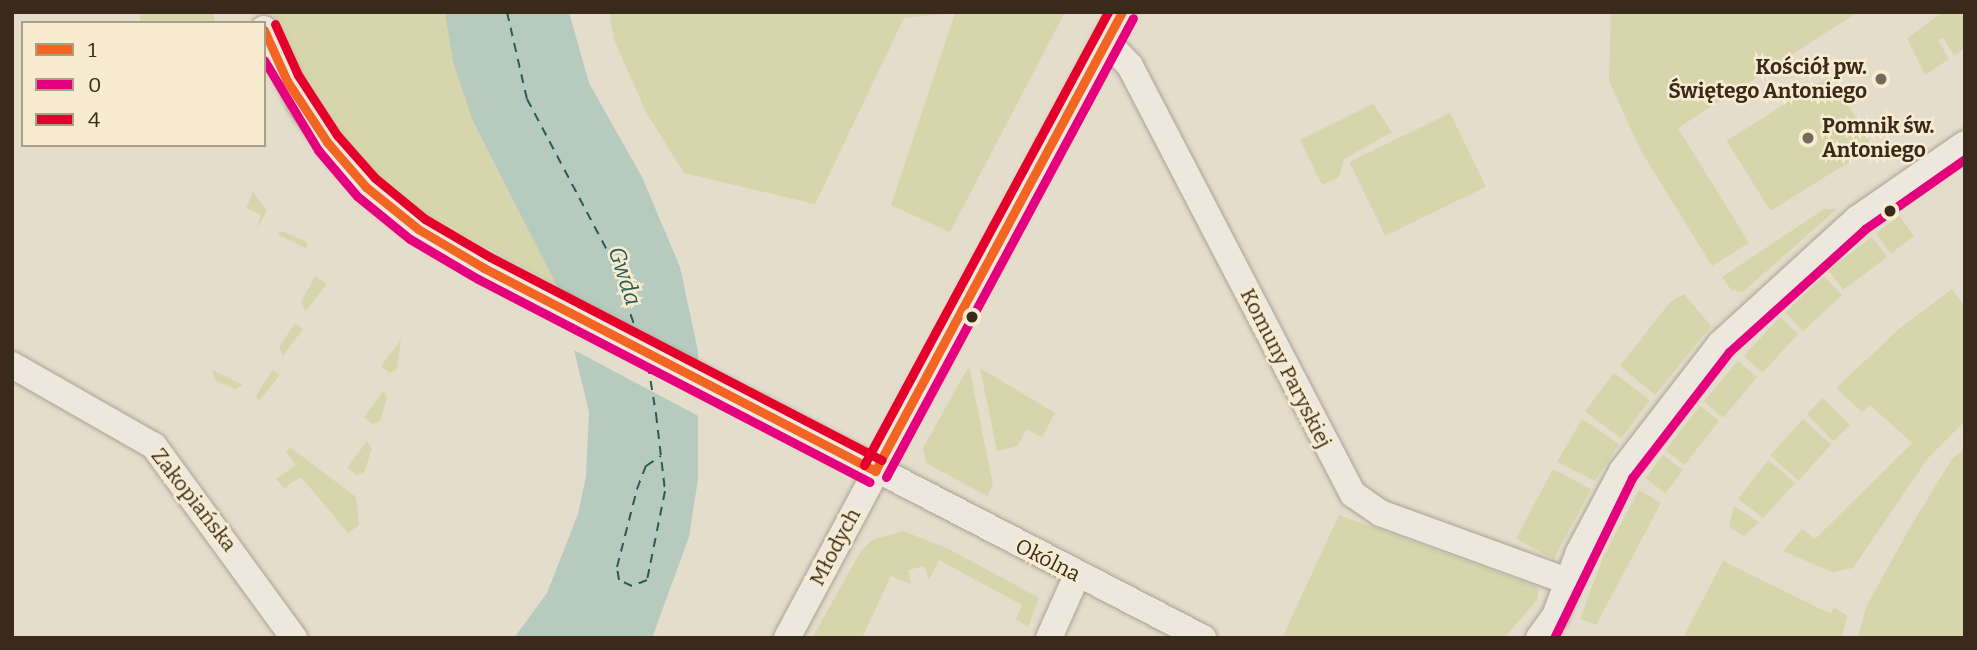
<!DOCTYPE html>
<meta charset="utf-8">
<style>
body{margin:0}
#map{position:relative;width:1977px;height:650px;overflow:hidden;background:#e5ddcb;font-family:Bitter,serif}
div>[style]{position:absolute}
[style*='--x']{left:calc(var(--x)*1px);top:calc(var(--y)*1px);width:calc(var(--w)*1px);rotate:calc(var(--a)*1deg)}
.green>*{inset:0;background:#d6d5ac;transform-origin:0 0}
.water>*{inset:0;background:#b7cabe}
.pier>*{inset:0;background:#e5ddcb}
.ferry>*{height:2px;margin-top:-1px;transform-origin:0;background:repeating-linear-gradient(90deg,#2a5a56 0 9px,transparent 0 16px)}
.roads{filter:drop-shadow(0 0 2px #aaa295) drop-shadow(0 0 2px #aaa295)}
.minor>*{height:26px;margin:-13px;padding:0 13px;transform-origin:13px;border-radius:13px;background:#ede8de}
.bus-1>*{height:9px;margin:-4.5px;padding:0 4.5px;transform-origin:4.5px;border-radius:4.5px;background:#f26522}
.bus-2>*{height:9px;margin:-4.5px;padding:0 4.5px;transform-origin:4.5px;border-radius:4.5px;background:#e5007d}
.bus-3>*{height:9px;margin:-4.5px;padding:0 4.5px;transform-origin:4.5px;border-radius:4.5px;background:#e4002b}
.dots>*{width:19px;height:19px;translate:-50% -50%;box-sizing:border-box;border:4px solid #f7ecd0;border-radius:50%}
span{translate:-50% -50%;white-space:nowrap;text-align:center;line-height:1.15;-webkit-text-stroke:5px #f7ecd0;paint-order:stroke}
.poi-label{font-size:21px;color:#392a1c;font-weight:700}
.right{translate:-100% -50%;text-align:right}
.left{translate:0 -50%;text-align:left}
.street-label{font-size:21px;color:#392a1c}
.water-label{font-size:23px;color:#2a5a56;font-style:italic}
.frame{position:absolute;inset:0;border:14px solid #392a1c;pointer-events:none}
.legend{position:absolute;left:21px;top:21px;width:245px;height:126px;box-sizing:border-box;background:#f7ecd0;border:2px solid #ab9e88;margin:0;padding:9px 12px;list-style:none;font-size:21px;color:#392a1c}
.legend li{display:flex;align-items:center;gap:14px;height:35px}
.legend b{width:35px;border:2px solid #ab9e88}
</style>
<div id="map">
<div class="green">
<div style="left:140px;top:12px;width:74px;height:11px"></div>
<div style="clip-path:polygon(273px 12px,447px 12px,517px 202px,562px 288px,427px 216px,360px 161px,309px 93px)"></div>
<div style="clip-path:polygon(609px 12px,1065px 12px,950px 232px,891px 205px,955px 13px,904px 18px,815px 204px,684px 173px,646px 112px,614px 40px)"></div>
<div style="clip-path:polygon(1611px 12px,1858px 12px,1678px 128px,1749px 243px,1712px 266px,1641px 151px,1609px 81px)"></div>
<div style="clip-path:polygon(1943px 12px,1960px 12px,1965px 19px,1965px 49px,1954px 55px,1943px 38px,1938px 40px,1949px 59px,1925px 75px,1907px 38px)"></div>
<div style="left:1830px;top:76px;width:83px;height:122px;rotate:58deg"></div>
<div style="clip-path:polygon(1373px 104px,1392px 132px,1344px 159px,1339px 177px,1322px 185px,1300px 140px)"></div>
<div style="left:1450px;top:113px;width:82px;height:112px;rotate:64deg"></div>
<div style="clip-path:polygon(253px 192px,267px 210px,256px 231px,261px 215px,246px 208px)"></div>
<div style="clip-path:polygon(1824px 209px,1837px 209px,1743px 292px,1731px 290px,1722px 277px)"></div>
<div style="left:1899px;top:216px;width:25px;height:29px;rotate:53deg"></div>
<div style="clip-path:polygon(282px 231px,307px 242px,307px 249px,277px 234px)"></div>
<div style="left:1872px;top:237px;width:25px;height:55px;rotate:53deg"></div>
<div style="clip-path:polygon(315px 276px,327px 284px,306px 311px,301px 302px)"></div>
<div style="left:1824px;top:276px;width:26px;height:53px;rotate:47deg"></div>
<div style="clip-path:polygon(1952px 289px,1965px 307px,1965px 421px,1928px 458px,1853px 568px,1832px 572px,1783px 551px,1802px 529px,1815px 539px,1912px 443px,1870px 405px,1862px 412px,1836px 388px,1899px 329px)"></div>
<div style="clip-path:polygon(1684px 294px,1711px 326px,1655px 395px,1620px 366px,1670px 302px)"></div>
<div style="left:1780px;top:317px;width:25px;height:53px;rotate:43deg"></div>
<div style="clip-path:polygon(295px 323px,303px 329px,283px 356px,279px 347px)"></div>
<div style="clip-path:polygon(401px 340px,397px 369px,390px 373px,381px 366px)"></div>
<div style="left:1738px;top:361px;width:25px;height:53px;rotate:40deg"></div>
<div style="clip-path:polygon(969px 366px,993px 485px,987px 496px,926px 463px,923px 448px)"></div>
<div style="clip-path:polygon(980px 368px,1055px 413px,1042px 437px,1026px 429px,1018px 446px,997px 451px)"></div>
<div style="clip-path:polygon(212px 370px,243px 385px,235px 389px,215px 380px)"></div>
<div style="clip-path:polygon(272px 370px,280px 375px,259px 401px,256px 396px)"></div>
<div style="left:1614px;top:373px;width:45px;height:48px;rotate:37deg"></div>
<div style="clip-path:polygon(384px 390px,387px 398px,380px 421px,373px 424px,364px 417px)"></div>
<div style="left:1823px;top:398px;width:38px;height:23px;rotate:45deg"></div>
<div style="left:1700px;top:406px;width:24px;height:56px;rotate:38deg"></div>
<div style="clip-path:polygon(1582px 419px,1619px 444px,1595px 481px,1557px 462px)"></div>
<div style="left:1803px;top:419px;width:38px;height:49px;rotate:42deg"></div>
<div style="clip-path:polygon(367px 441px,372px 449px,364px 472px,357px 475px,347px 468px)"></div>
<div style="clip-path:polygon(291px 448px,356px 497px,359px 525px,348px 533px,301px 477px,284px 488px,276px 479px,296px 465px,286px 451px)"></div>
<div style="clip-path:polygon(1964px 449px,1965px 638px,1858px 638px,1866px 607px,1909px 529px,1952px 459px)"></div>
<div style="left:1663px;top:455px;width:25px;height:29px;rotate:37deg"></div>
<div style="clip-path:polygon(1768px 460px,1795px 483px,1763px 518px,1738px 499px)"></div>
<div style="left:1553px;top:469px;width:43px;height:79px;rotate:28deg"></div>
<div style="clip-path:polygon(1639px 490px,1661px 503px,1596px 625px,1580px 619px,1604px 555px)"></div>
<div style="clip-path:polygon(1734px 506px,1759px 522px,1744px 536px,1729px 527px)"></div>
<div style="clip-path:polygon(1339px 515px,1538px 587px,1538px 599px,1504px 638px,1282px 638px)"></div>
<div style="clip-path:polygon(903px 531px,949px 549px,1039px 598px,1028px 627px,1016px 619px,1022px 605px,939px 560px,929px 580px,924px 566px,908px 570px,911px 584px,891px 576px,862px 638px,812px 638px,861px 551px,872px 540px)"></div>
<div style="clip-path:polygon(1723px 561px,1831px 614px,1834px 608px,1847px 615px,1842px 638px,1683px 638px)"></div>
</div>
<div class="water">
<div style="clip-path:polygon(445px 12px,569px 12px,589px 83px,642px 177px,680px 267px,698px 351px,698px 479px,689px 537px,652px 638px,514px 638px,547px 593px,578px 514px,586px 476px,589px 412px,560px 292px,473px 121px,453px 62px)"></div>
</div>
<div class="pier">
<div style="clip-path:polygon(553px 285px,702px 363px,704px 419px,572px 349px)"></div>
</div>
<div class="ferry">
<div style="--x:507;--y:12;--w:89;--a:77.1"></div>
<div style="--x:527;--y:99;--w:175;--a:62.1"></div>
<div style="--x:609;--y:254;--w:81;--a:70.4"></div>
<div style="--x:648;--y:365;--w:50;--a:80.7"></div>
<div style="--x:656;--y:414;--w:78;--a:83.3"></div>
<div style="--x:665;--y:491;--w:91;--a:101.4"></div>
<div style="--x:647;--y:580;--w:16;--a:158"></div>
<div style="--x:632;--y:586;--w:14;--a:-155"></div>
<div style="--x:619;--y:580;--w:13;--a:-99"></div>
<div style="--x:617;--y:567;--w:81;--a:-75.6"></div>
<div style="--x:637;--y:489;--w:25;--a:-69"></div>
<div style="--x:646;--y:466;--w:18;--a:-34"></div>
</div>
<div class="roads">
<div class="minor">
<div style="--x:264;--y:29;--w:85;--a:64"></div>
<div style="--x:301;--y:105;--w:64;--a:53.8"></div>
<div style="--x:339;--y:157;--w:63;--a:45.6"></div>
<div style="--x:383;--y:202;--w:66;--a:36.3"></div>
<div style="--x:436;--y:241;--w:864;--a:27.37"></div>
<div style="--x:1107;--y:42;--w:33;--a:46"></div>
<div style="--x:1130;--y:66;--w:483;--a:62.5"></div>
<div style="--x:1353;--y:494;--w:33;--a:35"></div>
<div style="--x:1380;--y:513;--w:199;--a:20"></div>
<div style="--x:12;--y:365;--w:163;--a:29.7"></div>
<div style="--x:154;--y:446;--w:238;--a:53.9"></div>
<div style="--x:787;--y:638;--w:710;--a:-61.85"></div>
<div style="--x:1049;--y:638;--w:69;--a:-66"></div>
<div style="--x:1539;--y:638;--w:27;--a:-54"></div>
<div style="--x:1555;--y:616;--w:68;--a:-69.4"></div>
<div style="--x:1579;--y:552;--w:92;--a:-62"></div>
<div style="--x:1622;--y:471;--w:160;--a:-52.3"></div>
<div style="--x:1720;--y:344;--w:185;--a:-42.4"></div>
<div style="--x:1857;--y:219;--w:131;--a:-34.8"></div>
</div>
</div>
<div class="bus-1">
<div style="--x:264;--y:30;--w:56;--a:65.7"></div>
<div style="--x:287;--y:81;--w:73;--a:56.7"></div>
<div style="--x:327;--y:142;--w:60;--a:49.1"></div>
<div style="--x:366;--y:187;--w:67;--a:38.9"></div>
<div style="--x:418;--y:229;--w:77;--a:30.6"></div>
<div style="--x:484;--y:268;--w:441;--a:27.4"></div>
<div style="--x:875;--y:471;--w:521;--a:-61.71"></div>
</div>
<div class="bus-2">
<div style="--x:264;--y:60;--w:105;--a:59"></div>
<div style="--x:318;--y:150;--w:60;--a:49.7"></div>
<div style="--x:357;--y:196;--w:68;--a:39.1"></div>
<div style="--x:410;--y:239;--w:79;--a:30.5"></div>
<div style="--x:478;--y:279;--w:441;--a:27.4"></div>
<div style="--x:886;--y:477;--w:521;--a:-61.71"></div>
<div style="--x:1554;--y:638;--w:178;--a:-64"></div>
<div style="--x:1632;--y:478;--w:159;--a:-52.4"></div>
<div style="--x:1729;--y:352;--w:183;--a:-42.1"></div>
<div style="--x:1865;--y:229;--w:122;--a:-35"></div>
</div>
<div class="bus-3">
<div style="--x:275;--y:24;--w:56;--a:65.7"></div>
<div style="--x:298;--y:75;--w:72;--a:57"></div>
<div style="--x:337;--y:135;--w:57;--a:48.5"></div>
<div style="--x:375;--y:178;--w:65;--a:39.4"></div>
<div style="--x:425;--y:219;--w:75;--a:30.3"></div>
<div style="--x:490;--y:257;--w:441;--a:27.4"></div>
<div style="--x:864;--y:465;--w:515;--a:-61.69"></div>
</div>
<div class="dots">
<div style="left:1881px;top:79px;background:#756959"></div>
<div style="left:1808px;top:138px;background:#756959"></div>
<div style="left:1890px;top:211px;background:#392a1c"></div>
<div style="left:972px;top:317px;background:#392a1c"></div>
</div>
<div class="poi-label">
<span class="right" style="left:1867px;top:79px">Kościół pw.<br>Świętego Antoniego</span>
<span class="left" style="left:1822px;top:138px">Pomnik św.<br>Antoniego</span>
</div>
<div class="street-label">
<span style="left:1286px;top:368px;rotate:63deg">Komuny Paryskiej</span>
<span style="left:194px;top:500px;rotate:52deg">Zakopiańska</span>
<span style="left:835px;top:547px;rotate:-62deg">Młodych</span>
<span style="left:1048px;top:560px;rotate:27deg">Okólna</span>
</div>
<div class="water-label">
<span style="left:625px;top:276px;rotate:72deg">Gwda</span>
</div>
<div class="frame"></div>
<ul class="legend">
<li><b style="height:9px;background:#f26522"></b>1</li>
<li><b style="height:9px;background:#e5007d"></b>0</li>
<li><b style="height:9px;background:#e4002b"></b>4</li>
</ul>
</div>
